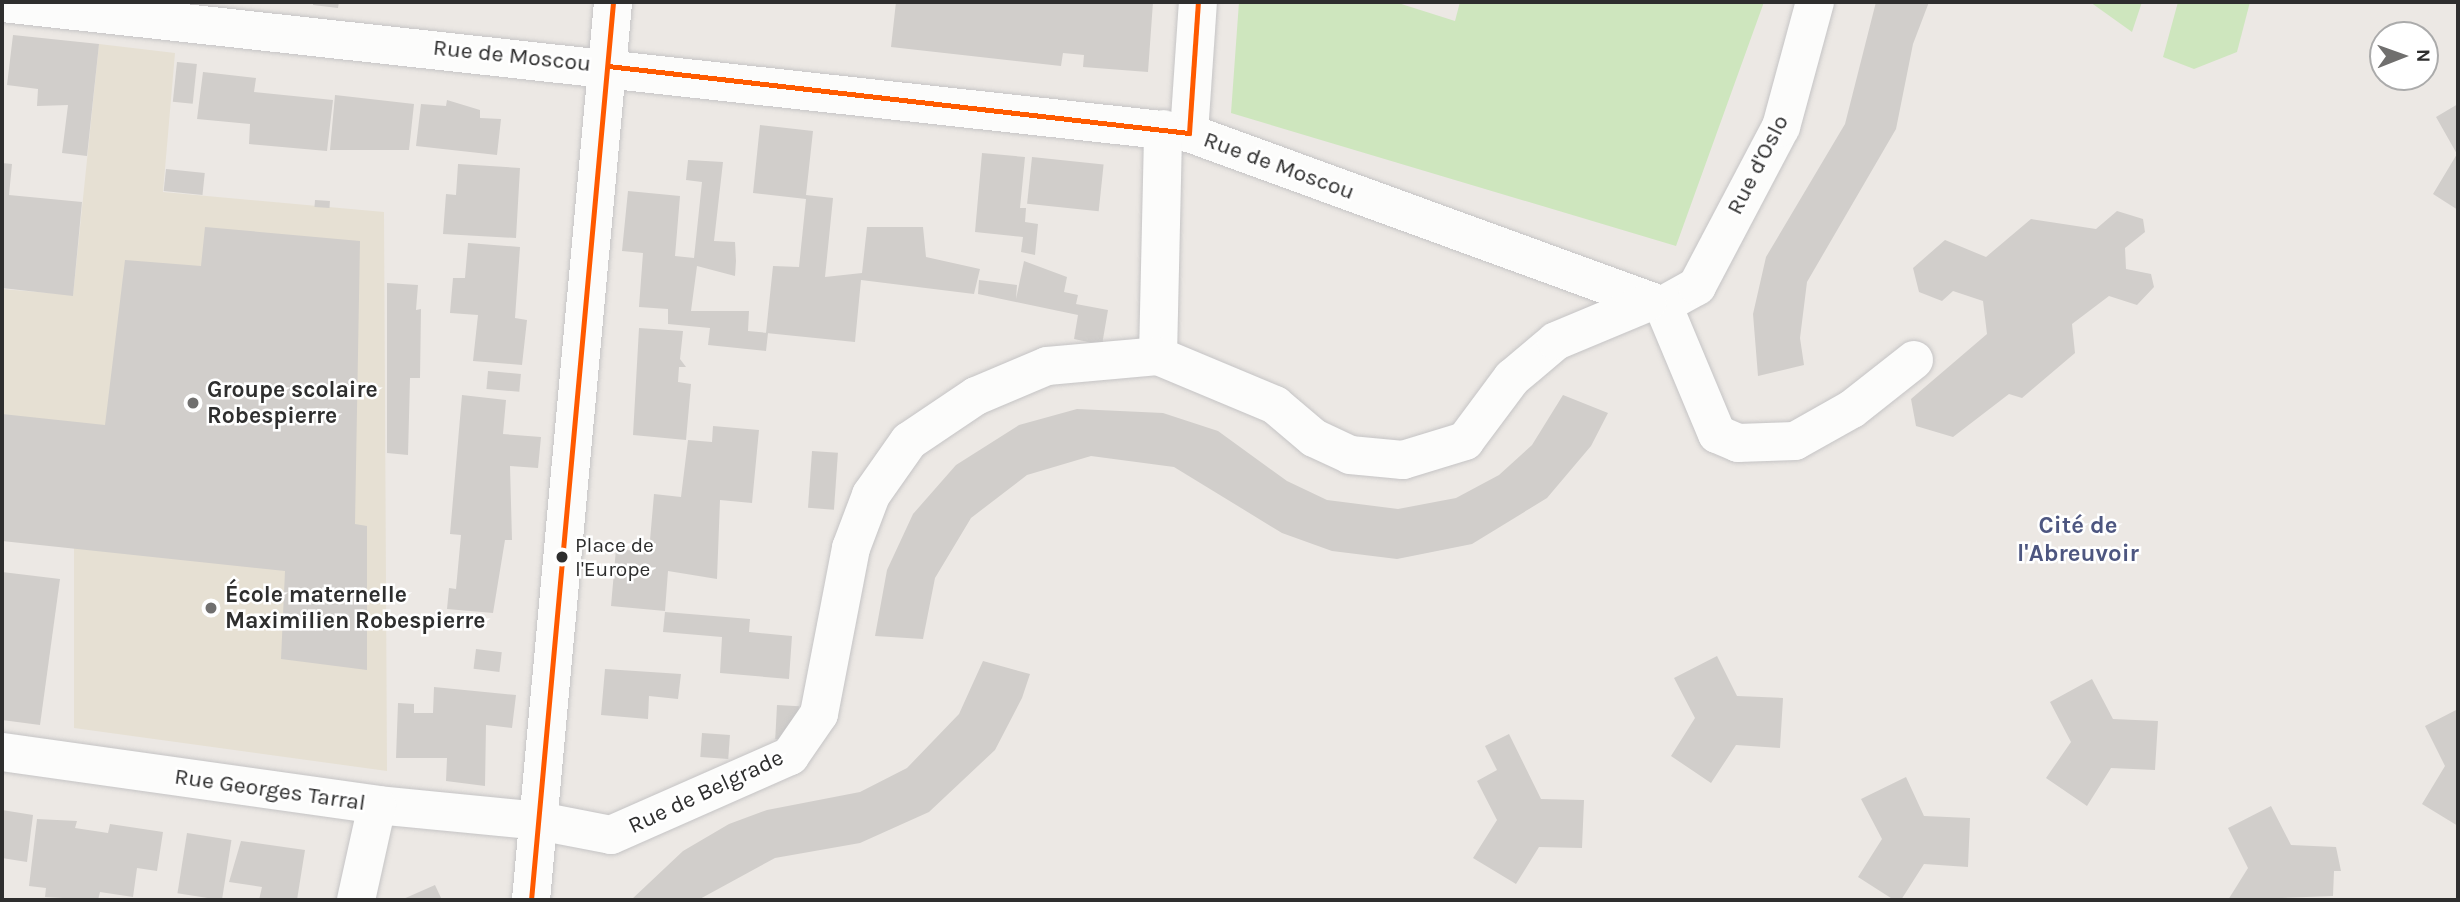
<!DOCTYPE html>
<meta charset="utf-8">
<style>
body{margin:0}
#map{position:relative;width:2460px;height:902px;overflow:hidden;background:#ece8e4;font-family:Karla,sans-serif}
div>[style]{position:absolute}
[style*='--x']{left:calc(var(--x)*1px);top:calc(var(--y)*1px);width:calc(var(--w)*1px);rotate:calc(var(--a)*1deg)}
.education>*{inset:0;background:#e6e0d3}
.green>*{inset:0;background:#cee6be}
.building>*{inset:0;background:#d1cecb;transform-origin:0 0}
.roads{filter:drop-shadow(0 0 2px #c5c4c5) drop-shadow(0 0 2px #c5c4c5)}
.minor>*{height:38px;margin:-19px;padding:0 19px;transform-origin:19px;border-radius:19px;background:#fcfcfb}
.bus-1>*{height:5px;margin:-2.5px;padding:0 2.5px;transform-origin:2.5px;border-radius:2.5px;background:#ff5a00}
.dots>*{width:19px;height:19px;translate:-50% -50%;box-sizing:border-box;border:4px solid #fff;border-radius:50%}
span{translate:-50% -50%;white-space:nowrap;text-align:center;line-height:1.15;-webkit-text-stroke:5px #fff;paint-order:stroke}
.bus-label{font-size:21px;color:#2e2e2e}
.left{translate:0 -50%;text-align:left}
.street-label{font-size:23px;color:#2e2e2e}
.poi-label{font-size:23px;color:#2e2e2e;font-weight:700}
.neighbourhood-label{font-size:24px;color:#4d5680;font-weight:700}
.frame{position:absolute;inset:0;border:4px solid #2e2e2e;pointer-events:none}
.north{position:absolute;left:2369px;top:21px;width:70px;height:70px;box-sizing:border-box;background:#fff;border:2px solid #ababab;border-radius:50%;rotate:89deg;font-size:19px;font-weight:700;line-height:28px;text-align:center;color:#2e2e2e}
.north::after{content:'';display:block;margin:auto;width:24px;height:32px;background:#706f6e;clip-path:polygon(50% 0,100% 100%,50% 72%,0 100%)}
</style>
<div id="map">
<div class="education">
<div style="clip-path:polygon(99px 44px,175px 53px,163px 192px,384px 212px,387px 771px,74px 728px,74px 517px,2px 510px,2px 289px,73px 295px)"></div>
</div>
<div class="green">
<div style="clip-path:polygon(1239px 2px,1395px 2px,1455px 21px,1460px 2px,1764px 2px,1676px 246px,1231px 113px)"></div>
<div style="clip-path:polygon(2090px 2px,2142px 2px,2132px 32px)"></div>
<div style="clip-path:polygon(2178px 2px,2250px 2px,2237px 52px,2194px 69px,2163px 57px)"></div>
</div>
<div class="building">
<div style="clip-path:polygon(313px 2px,339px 2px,338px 8px,313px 5px)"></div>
<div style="clip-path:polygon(896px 2px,1153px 2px,1148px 72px,1083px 67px,1084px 55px,1063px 53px,1061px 66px,891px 47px)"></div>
<div style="clip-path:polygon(1876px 2px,1929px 2px,1913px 44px,1896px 129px,1807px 282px,1800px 338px,1804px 365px,1758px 376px,1753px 314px,1766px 257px,1845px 124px)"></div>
<div style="clip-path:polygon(13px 35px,99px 44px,87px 156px,62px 153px,68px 105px,37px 106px,38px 89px,7px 85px)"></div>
<div style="left:177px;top:62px;width:20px;height:40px;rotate:6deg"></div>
<div style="clip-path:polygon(203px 72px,256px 78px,254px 92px,333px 100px,327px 151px,249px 144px,250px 124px,197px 119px)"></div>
<div style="clip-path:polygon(335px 95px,414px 104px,409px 150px,330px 150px)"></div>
<div style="clip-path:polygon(447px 100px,480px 110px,480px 118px,501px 119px,497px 155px,416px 146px,421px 104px,446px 106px)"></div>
<div style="clip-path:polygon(2458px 104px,2458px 210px,2433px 194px,2457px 154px,2436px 117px)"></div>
<div style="clip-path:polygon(760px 125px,813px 131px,806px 195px,833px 198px,825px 277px,862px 273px,867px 227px,923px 227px,926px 257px,980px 269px,974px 294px,861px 280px,855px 342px,766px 333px,773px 266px,799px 267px,806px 199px,753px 193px)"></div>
<div style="clip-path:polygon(982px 153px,1025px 157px,1020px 208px,1026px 208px,1025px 222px,1038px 224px,1035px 255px,1021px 252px,1023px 237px,975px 232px)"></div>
<div style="left:1032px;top:157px;width:72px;height:47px;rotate:6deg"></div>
<div style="clip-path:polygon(688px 160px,723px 162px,714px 241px,735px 242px,736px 261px,735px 276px,697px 266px,691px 311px,749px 311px,748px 331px,768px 333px,766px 351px,708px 345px,710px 328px,668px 324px,668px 309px,639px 307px,643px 253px,622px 251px,628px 191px,680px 196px,675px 256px,694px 258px,702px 182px,686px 180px)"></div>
<div style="clip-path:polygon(2px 163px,12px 164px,9px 195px,82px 202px,73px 296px,2px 288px)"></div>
<div style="clip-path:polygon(458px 164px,520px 168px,516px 238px,443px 234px,446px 194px,456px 195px)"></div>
<div style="left:166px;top:169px;width:39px;height:22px;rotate:6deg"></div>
<div style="left:315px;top:200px;width:15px;height:7px;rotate:4deg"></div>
<div style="clip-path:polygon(2117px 211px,2143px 219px,2145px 232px,2125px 248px,2126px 269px,2151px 274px,2154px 287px,2137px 305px,2109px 296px,2072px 324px,2075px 353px,2022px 398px,2009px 394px,1953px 437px,1916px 426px,1911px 399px,1987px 334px,1983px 301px,1953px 291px,1942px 301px,1919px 292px,1913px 268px,1945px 240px,1986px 257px,2031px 219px,2096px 229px)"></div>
<div style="clip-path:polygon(205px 227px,360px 241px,355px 524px,367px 526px,367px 670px,281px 659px,285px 571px,2px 541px,2px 414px,105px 425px,125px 260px,201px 266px)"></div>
<div style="clip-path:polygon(468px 243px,520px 247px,515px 318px,527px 320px,522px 365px,473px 361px,478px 315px,450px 313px,453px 278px,465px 278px)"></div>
<div style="clip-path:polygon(1024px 261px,1067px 277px,1064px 292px,1078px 295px,1076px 304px,1108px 310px,1102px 345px,1074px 339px,1078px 315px,978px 294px,979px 280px,1017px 285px,1016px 299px)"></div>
<div style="clip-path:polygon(387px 283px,418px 285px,416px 310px,421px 309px,420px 378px,410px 378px,408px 455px,387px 453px)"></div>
<div style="clip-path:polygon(639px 328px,683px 331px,680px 359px,686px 367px,679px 367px,678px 382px,691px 384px,686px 440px,633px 435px)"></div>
<div style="left:488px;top:371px;width:33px;height:18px;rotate:5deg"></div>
<div style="clip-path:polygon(462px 395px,506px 400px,503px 434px,541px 437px,538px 468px,510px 466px,512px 540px,505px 540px,493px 613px,447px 609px,449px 588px,456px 589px,461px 535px,450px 534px)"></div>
<div style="clip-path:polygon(1563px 395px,1608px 413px,1591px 446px,1547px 498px,1472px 544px,1397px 559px,1332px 551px,1282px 533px,1174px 467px,1091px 456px,1027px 475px,971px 518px,935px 578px,923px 639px,875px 636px,887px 570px,913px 514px,956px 465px,1019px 425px,1077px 409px,1163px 413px,1218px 431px,1287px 481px,1327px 500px,1398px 509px,1456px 498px,1499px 475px,1532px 445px)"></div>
<div style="clip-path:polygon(713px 426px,759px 430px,752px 503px,720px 500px,717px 579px,668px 571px,665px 611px,611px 606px,616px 549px,649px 552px,654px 494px,681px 497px,688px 440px,712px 442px)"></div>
<div style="left:812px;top:451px;width:26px;height:57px;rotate:4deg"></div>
<div style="clip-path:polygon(2px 572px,60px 579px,40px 725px,2px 720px)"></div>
<div style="clip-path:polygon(665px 612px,750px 619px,749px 632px,792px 636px,789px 679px,720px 673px,722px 637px,663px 632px)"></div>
<div style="left:476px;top:649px;width:26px;height:20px;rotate:7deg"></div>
<div style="clip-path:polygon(1717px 656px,1737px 696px,1783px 698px,1780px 748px,1736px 745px,1711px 783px,1671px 756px,1695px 718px,1674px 678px)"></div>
<div style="clip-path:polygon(983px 661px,1030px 674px,1022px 698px,995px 750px,929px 812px,860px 843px,775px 858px,698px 900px,631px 900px,683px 851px,729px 824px,767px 810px,860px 792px,907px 768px,959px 714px)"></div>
<div style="clip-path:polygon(605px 669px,681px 674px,678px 699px,649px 696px,648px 719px,601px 715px)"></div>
<div style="clip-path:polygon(2092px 679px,2113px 719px,2158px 721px,2155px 770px,2111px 768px,2087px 806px,2046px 778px,2071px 742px,2050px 702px)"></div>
<div style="clip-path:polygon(434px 687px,516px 695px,512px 728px,486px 725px,485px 786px,446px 781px,447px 758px,396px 758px,398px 703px,414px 704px,414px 713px,433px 713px)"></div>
<div style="left:777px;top:705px;width:22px;height:34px;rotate:3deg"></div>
<div style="clip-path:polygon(2458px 709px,2458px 826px,2422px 804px,2445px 766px,2425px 726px)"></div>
<div style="left:702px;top:733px;width:28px;height:24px;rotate:4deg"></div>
<div style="clip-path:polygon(1509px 734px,1541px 799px,1584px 800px,1582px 848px,1539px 847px,1516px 884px,1473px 858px,1497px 820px,1477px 781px,1497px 770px,1485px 746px)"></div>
<div style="clip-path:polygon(1906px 777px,1924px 816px,1970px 818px,1968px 867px,1924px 864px,1901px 900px,1894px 900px,1858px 877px,1882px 839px,1861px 799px)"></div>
<div style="clip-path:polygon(2271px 806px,2291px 845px,2336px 847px,2341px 871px,2334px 871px,2333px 896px,2228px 900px,2248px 868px,2228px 828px)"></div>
<div style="clip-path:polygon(2px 810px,33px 815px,27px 862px,2px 858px)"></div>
<div style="clip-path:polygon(37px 819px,77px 821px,75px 828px,108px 833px,110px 824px,163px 832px,157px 871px,137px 868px,133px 897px,100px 892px,98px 900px,45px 897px,46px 888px,29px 886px)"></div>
<div style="left:187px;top:833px;width:45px;height:61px;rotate:9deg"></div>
<div style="clip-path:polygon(241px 841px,305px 850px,297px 900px,259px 900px,262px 887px,229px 882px)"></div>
<div style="clip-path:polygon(435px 885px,442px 900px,401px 900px)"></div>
</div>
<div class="roads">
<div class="minor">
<div style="--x:2;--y:3;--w:1194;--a:6.25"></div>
<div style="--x:1189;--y:133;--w:502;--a:20.02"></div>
<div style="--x:1189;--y:133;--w:131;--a:-86.1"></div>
<div style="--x:1663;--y:305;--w:140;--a:67.3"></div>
<div style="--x:1717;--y:434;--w:23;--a:23"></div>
<div style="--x:1738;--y:443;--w:57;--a:-2"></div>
<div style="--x:1795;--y:441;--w:65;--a:-29.3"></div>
<div style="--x:1852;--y:409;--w:79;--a:-38.3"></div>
<div style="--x:1663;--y:305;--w:39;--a:-29"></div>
<div style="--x:1697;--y:286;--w:180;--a:-62.2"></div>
<div style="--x:1781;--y:127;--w:130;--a:-74.8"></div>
<div style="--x:1158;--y:356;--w:227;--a:-88.7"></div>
<div style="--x:2;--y:752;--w:379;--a:8"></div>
<div style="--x:377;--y:805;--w:163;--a:5.6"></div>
<div style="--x:539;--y:821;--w:73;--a:11"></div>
<div style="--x:611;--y:835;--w:196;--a:-23.8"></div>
<div style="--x:790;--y:756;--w:51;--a:-55.4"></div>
<div style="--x:819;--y:714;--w:169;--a:-79.1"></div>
<div style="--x:851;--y:548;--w:57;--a:-69.3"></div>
<div style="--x:871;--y:495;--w:66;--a:-54.9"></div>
<div style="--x:909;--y:441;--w:81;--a:-33.9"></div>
<div style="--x:976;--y:396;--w:77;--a:-22.9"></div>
<div style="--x:1047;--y:366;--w:111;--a:-5.1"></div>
<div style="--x:1158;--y:356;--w:127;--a:22.7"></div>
<div style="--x:1275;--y:405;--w:51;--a:40.2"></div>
<div style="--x:1314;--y:438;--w:40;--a:25"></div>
<div style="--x:1350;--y:455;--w:53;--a:5.4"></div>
<div style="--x:1403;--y:460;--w:65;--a:-17"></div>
<div style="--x:1465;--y:441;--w:79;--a:-53.3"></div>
<div style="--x:1512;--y:378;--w:57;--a:-40.1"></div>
<div style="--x:1556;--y:341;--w:99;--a:-22.7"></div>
<div style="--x:356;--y:900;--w:97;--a:-77.5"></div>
<div style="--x:531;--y:900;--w:902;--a:-84.78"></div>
</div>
</div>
<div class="bus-1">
<div style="--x:608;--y:66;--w:585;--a:6.58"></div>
<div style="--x:1189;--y:133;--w:131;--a:-86.1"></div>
<div style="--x:531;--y:900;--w:902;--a:-84.78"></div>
</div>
<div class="dots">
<div style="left:193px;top:403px;background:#706f6e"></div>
<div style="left:562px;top:557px;background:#2e2e2e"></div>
<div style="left:211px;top:608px;background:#706f6e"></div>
</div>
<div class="bus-label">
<span class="left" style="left:575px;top:557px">Place de<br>l'Europe</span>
</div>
<div class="street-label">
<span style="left:512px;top:56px;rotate:6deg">Rue de Moscou</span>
<span style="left:1758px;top:165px;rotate:-63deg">Rue d'Oslo</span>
<span style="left:1279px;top:166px;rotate:20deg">Rue de Moscou</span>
<span style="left:270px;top:790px;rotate:8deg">Rue Georges Tarral</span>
<span style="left:706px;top:792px;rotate:-25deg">Rue de Belgrade</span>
</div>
<div class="poi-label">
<span class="left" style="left:207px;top:403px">Groupe scolaire<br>Robespierre</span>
<span class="left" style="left:225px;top:608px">École maternelle<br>Maximilien Robespierre</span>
</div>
<div class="neighbourhood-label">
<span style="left:2078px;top:540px">Cité de<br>l'Abreuvoir</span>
</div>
<div class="frame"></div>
<div class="north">N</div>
</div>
